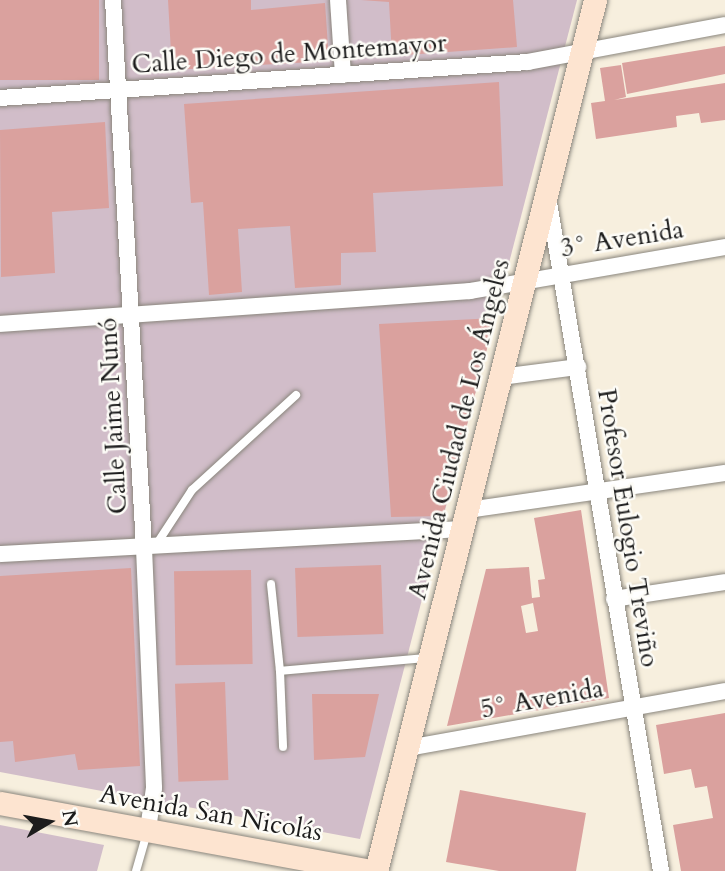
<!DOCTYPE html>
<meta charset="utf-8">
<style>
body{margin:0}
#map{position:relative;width:725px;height:871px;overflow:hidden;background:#f7efde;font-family:Cardo,serif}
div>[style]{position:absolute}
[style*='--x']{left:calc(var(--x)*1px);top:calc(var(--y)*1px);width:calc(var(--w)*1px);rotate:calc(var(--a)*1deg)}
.industrial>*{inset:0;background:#d1bdc9}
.building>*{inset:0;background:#daa19e;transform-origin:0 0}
.roads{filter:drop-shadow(0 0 2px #8a867d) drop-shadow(0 0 2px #8a867d)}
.lane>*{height:8px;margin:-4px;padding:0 4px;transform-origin:4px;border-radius:4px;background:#fff}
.street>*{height:16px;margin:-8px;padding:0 8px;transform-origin:8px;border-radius:8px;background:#fff}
.secondary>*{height:23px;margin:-11.5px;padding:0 11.5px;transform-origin:11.5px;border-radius:11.5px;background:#fde4d0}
span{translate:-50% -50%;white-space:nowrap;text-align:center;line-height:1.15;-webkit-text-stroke:5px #fdfcf7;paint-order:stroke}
.street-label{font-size:26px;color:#1c1c1c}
.north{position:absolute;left:14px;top:787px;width:70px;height:70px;-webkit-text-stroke:5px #fdfcf7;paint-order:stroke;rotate:80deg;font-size:19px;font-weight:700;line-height:28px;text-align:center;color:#1c1c1c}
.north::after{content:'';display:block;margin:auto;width:24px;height:32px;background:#1c1c1c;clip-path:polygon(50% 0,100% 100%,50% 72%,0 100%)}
</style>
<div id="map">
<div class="industrial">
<div style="clip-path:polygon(0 0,577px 0,360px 839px,0 772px)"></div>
<div style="clip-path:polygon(0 825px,104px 845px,97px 871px,0 871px)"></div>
</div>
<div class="building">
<div style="left:0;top:0;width:99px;height:80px"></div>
<div style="clip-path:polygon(168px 0,251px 0,251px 10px,325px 3px,329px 61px,172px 70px)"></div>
<div style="clip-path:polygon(361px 0,513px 0,517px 47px,392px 56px,389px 2px)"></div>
<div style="clip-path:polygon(725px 46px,725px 74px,627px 94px,622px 63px)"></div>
<div style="clip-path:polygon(621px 65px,626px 97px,614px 100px,725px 83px,725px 120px,701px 123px,699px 113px,676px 116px,677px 127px,596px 139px,591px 103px,605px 101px,600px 68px)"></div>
<div style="clip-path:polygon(499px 82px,503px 186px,373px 193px,376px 252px,341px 253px,341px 285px,295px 288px,290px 226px,238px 229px,242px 292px,209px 295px,203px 202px,191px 203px,184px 104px)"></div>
<div style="clip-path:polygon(105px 122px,109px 208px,52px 212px,55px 273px,1px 277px,0 130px)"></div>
<div style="clip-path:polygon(495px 318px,443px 516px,391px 517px,379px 324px)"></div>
<div style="clip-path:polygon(evenodd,581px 510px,609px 698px,447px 726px,486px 569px,529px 567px,532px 598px,540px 597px,538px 580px,545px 579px,534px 518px,581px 510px,533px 603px,538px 631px,526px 633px,521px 606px,533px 603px)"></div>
<div style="left:381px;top:565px;width:69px;height:86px;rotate:88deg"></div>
<div style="clip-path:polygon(131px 568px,140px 766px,78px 770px,75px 754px,15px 762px,13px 741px,0 742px,0 576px)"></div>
<div style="left:251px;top:570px;width:94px;height:77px;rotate:89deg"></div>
<div style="left:225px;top:682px;width:98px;height:50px;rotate:88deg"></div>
<div style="clip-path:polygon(312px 694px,379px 694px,365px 757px,314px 760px)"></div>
<div style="clip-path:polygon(725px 713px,725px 871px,681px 871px,673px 825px,713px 818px,707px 786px,695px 788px,691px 769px,664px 774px,656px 725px)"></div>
<div style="clip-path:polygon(460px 790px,586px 813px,576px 871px,499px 871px,446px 862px)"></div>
</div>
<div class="roads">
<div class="lane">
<div style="--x:156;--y:545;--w:66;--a:-56.8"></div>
<div style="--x:192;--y:490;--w:141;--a:-42.4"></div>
<div style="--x:271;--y:584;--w:87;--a:84.1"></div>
<div style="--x:280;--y:671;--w:148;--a:-5.1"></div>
<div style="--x:280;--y:671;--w:76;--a:87.7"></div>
<div style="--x:136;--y:871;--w:40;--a:-74"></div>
</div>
<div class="street">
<div style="--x:113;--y:0;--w:549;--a:86.76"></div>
<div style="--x:144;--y:548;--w:240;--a:87.6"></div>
<div style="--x:154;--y:788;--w:41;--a:98.3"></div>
<div style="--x:338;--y:0;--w:75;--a:86.2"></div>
<div style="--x:0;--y:98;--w:529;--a:-3.9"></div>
<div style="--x:528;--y:62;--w:200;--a:-10.6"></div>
<div style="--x:548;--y:197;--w:683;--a:80.48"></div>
<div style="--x:0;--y:324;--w:471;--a:-4"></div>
<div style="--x:470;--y:291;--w:259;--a:-9.8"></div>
<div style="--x:501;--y:377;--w:78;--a:-7.4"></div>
<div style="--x:468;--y:510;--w:260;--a:-8.2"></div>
<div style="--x:0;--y:554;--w:464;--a:-3.1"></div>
<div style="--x:614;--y:599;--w:112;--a:-8.7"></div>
<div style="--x:408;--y:748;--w:322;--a:-10.2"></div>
</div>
<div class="secondary">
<div style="--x:0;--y:803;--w:377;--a:10.4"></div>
<div style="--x:376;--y:871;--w:898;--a:-75.89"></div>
</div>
</div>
<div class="street-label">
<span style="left:289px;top:54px;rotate:-4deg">Calle Diego de Montemayor</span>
<span style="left:622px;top:239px;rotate:-9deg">3° Avenida</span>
<span style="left:113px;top:416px;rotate:-93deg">Calle Jaime Nunó</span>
<span style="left:459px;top:429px;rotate:-76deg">Avenida Ciudad de Los Ángeles</span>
<span style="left:628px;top:528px;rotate:81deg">Profesor Eulogio Treviño</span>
<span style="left:542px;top:699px;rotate:-10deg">5° Avenida</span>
<span style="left:211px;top:813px;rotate:10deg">Avenida San Nicolás</span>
</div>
<div class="north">N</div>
</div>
